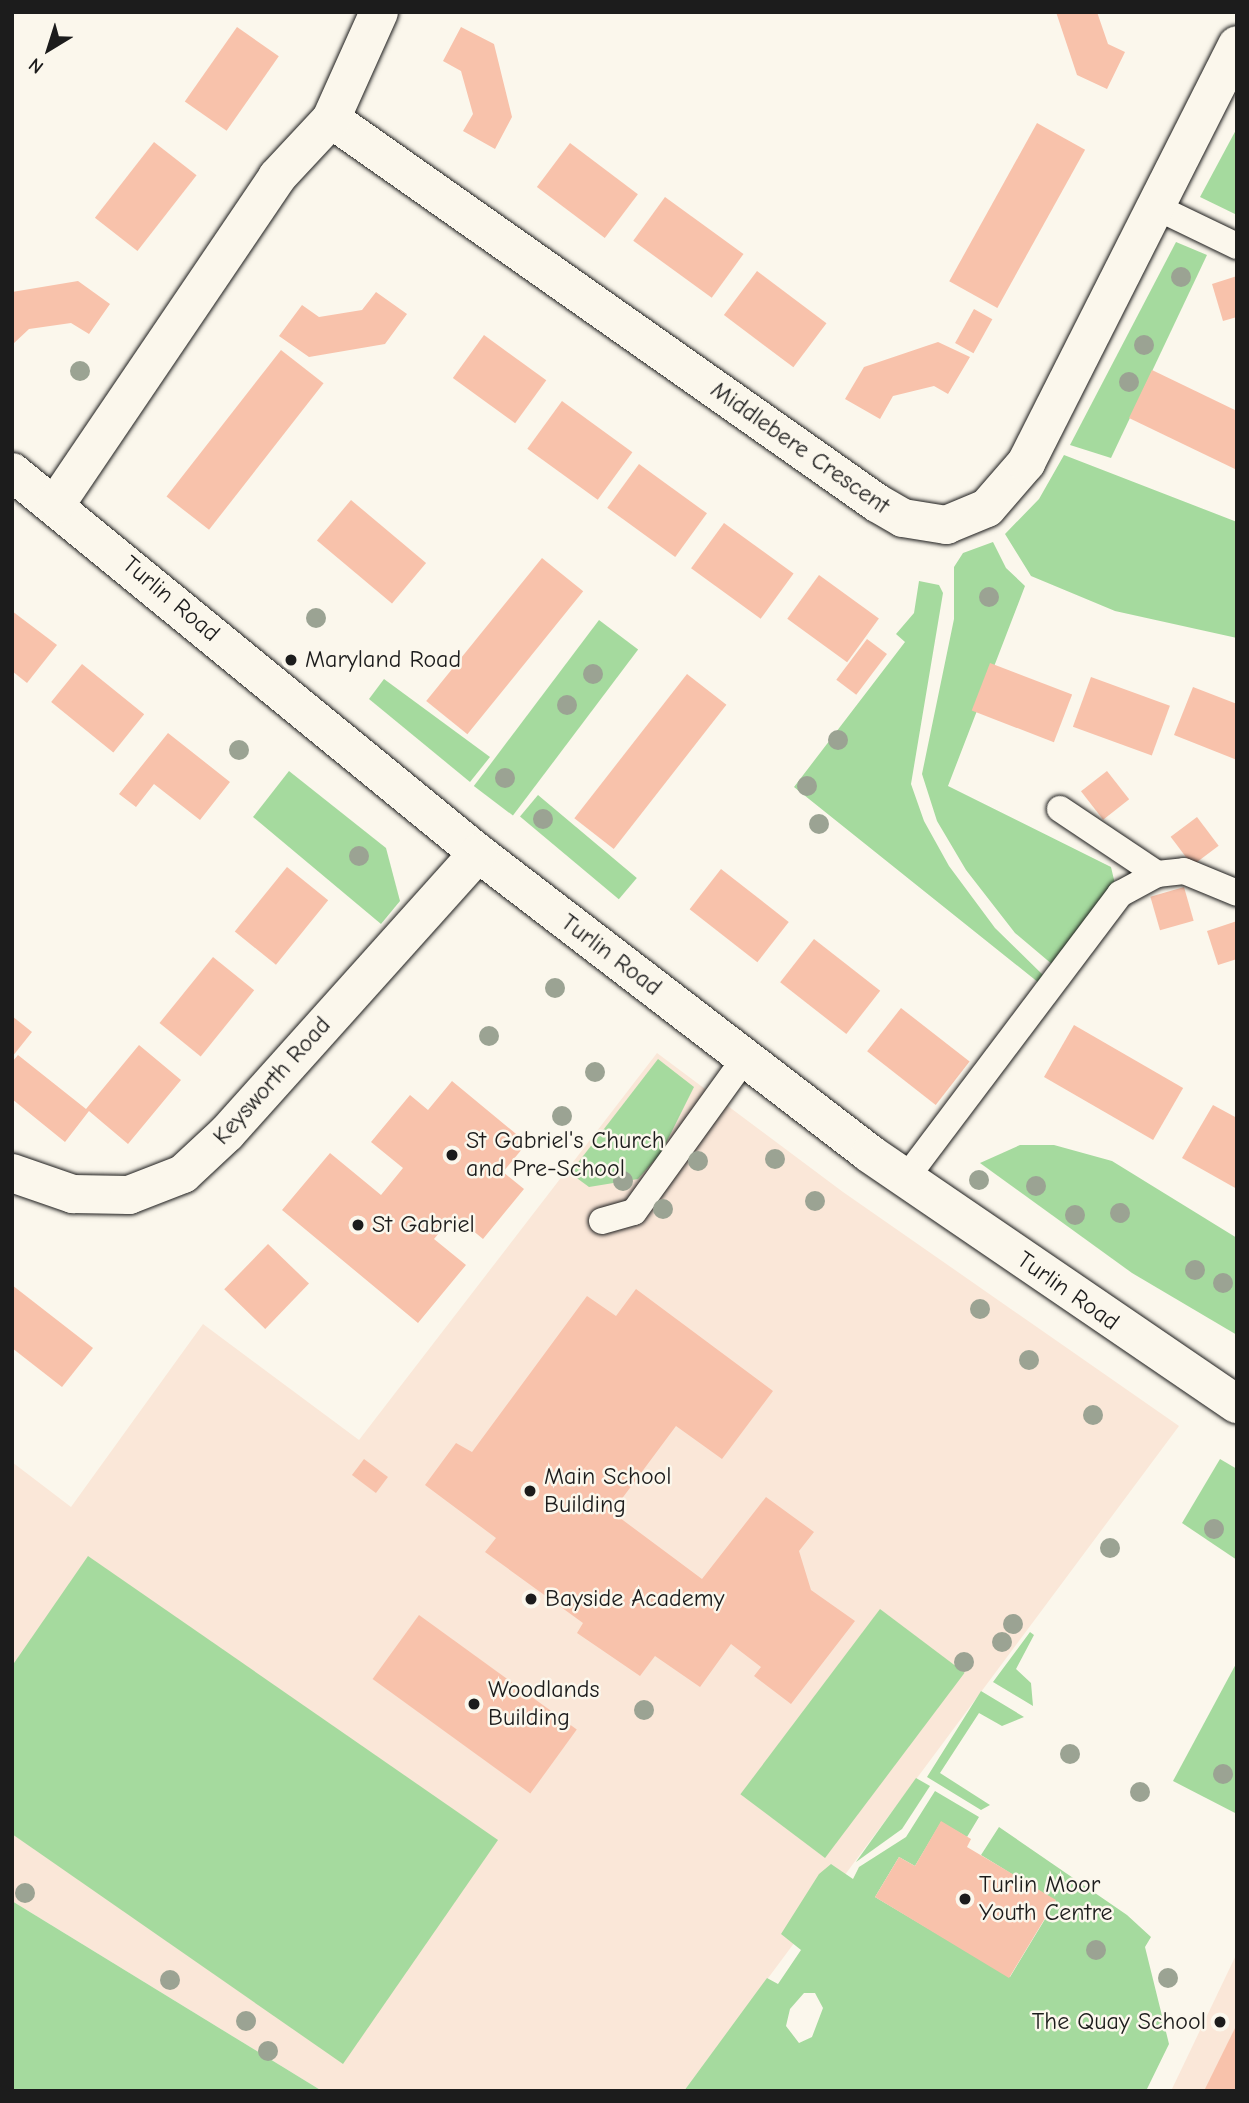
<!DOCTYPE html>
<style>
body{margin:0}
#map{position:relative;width:1249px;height:2103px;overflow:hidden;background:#fbf7ec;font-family:"Comic Neue",sans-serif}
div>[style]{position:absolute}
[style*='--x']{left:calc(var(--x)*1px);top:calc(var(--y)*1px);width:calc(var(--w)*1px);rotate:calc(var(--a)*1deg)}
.built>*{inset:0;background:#fae7d8}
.green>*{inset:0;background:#a5da9e;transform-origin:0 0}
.building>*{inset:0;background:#f8c2ab;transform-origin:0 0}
.roads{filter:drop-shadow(0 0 2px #1c1c1c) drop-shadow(0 0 2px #1c1c1c)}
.service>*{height:26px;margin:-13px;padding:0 13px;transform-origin:13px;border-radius:13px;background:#fbf7ec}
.minor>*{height:38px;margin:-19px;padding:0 19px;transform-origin:19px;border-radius:19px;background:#fbf7ec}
.trees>*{width:20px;height:20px;margin:-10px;border-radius:50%;background:#9ba393}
.dots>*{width:19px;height:19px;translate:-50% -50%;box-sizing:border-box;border:4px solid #fbf7ec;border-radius:50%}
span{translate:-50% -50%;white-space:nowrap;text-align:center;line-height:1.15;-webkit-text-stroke:5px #fbf7ec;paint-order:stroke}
.street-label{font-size:24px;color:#1c1c1c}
.poi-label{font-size:24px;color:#1c1c1c}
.left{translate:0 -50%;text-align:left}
.right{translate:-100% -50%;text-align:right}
.frame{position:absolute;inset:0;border:14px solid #1c1c1c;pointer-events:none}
.north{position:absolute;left:14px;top:14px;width:70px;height:70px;-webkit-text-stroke:5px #fbf7ec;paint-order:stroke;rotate:218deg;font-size:19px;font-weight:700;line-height:28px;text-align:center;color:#1c1c1c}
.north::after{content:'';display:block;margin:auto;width:24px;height:32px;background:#1c1c1c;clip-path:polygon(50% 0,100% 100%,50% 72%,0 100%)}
</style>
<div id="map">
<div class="built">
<div style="clip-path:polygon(657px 1053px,843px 1192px,1179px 1426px,684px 2091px,322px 2091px,12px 1901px,12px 1462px,71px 1507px,203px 1324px,359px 1440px)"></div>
<div style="clip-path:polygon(1237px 1953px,1237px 2091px,1171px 2091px)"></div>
</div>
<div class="green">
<div style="clip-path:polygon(1237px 128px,1237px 215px,1200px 197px)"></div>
<div style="clip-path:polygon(1176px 242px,1207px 255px,1111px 458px,1070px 445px)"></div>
<div style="clip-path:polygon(1064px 455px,1237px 522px,1237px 638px,1115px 611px,1031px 576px,1005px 534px,1039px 499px)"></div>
<div style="clip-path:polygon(993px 542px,1006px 568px,1025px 586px,948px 786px,1111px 867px,1115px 884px,1053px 965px,1015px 933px,966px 870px,937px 821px,922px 774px,954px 619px,954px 567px,963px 553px)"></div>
<div style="clip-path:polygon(919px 581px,939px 585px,943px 593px,911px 784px,924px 821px,949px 866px,995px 928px,1045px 977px,1039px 983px,794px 787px,905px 642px,896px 634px,914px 613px)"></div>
<div style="left:599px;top:620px;width:49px;height:208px;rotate:37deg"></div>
<div style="clip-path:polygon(384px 679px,490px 757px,470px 782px,369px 699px)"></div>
<div style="clip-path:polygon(289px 771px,386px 848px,400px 901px,381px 924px,253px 817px)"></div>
<div style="left:538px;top:795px;width:129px;height:28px;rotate:40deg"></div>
<div style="clip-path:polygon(658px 1059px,694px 1087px,661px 1153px,638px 1179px,589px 1187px,570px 1173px)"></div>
<div style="clip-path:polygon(1020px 1145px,1054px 1145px,1112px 1161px,1237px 1238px,1237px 1335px,1132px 1273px,980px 1163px)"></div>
<div style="clip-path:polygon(1220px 1459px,1237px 1469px,1237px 1560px,1182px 1523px)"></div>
<div style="clip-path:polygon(88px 1556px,498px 1840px,343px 2064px,12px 1834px,12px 1666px)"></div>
<div style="left:880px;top:1609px;width:106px;height:232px;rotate:37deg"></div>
<div style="clip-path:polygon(1030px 1632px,1034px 1635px,1016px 1669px,1031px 1683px,1033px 1706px,993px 1682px)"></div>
<div style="clip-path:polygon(1237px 1662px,1237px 1814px,1173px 1781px)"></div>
<div style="clip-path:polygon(981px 1691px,1024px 1717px,1002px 1726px,979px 1713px,940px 1773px,990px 1805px,981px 1810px,927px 1777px)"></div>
<div style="clip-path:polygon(916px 1778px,930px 1786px,902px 1829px,856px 1862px)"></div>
<div style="clip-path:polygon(evenodd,935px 1791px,979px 1817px,967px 1837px,941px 1822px,915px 1866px,899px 1857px,875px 1897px,1010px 1977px,1056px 1901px,981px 1855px,999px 1827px,1127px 1915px,1151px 1937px,1145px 1947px,1169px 2044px,1146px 2091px,684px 2091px,767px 1978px,778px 1984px,801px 1950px,781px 1934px,819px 1874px,831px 1864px,853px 1879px,859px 1867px,906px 1837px,935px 1791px,804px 1993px,815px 1993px,823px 2008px,812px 2037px,799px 2043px,786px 2026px,790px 2009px,804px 1993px)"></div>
<div style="clip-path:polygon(12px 1901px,322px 2091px,12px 2091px)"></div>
</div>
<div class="building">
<div style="clip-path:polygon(1056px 12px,1097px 12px,1108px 44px,1125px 52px,1107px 89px,1077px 75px)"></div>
<div style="left:237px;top:27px;width:51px;height:91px;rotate:35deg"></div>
<div style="clip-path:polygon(461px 27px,494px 44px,512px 117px,495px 149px,463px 131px,473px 114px,461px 71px,443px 61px)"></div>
<div style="left:1037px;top:123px;width:55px;height:181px;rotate:29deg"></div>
<div style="left:154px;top:142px;width:54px;height:96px;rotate:38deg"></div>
<div style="left:570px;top:143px;width:85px;height:55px;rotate:37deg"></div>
<div style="left:665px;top:197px;width:97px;height:54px;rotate:36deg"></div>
<div style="left:757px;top:271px;width:87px;height:55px;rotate:37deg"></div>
<div style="clip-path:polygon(1237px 276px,1237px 317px,1223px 321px,1212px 284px)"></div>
<div style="clip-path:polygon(78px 281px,110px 304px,89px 334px,71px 323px,29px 329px,12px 345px,12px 292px)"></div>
<div style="clip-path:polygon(376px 292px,407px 314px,385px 344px,309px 357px,279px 336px,302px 305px,319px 317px,362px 310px)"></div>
<div style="left:974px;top:309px;width:21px;height:39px;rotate:29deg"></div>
<div style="left:484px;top:335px;width:77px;height:53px;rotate:36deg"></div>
<div style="clip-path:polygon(938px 342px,970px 357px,948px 394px,934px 386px,893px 396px,880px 419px,845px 399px,864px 367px)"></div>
<div style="left:281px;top:350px;width:54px;height:186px;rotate:38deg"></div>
<div style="clip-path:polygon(1152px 370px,1237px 411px,1237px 470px,1129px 418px)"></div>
<div style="left:562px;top:401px;width:87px;height:59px;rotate:36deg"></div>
<div style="left:639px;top:464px;width:84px;height:54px;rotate:36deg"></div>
<div style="left:351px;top:500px;width:98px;height:53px;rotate:40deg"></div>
<div style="left:724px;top:523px;width:86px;height:56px;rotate:36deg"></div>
<div style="left:542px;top:558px;width:53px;height:184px;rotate:39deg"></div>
<div style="left:819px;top:575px;width:74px;height:54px;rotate:36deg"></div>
<div style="clip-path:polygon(12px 611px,57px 645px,27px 683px,12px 671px)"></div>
<div style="left:867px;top:639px;width:25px;height:51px;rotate:37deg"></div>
<div style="left:990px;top:663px;width:88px;height:51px;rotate:21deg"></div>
<div style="left:82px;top:664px;width:80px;height:49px;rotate:39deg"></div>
<div style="left:687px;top:674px;width:50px;height:183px;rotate:38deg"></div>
<div style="left:1091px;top:677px;width:84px;height:53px;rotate:20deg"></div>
<div style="clip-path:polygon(1193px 687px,1237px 704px,1237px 760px,1174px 735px)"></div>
<div style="clip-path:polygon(168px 733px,230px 782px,200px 820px,154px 784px,136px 807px,119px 794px)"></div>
<div style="left:1107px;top:771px;width:36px;height:33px;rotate:52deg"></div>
<div style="left:1197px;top:817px;width:36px;height:33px;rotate:53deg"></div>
<div style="left:287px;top:867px;width:53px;height:83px;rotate:39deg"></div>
<div style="left:721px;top:869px;width:86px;height:51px;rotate:38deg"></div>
<div style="left:1184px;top:887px;width:35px;height:35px;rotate:74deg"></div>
<div style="clip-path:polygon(1237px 921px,1237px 959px,1218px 965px,1207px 931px)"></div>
<div style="left:814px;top:939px;width:84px;height:55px;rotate:38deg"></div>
<div style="left:213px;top:957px;width:53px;height:85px;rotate:39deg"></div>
<div style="left:901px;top:1008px;width:87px;height:55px;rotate:38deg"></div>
<div style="clip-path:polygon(12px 1016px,32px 1032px,12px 1057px)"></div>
<div style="left:1074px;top:1025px;width:126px;height:60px;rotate:30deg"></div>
<div style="clip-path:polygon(139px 1045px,181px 1080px,128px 1144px,89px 1111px,65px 1142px,12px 1099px,12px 1062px,18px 1055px,86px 1109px)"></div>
<div style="clip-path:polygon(452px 1081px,527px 1143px,503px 1172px,524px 1189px,483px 1239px,454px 1215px,434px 1239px,466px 1265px,418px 1323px,282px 1210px,330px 1153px,381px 1195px,403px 1168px,371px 1142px,410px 1095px,428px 1110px)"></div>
<div style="clip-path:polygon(1213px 1105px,1237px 1118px,1237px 1189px,1182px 1158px)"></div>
<div style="left:268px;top:1244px;width:57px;height:63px;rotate:44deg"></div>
<div style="clip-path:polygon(12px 1285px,93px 1348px,62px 1387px,12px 1348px)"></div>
<div style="clip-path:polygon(636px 1289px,773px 1391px,722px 1459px,676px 1426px,612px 1512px,702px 1579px,766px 1497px,814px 1532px,799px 1551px,811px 1590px,855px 1621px,791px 1704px,754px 1676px,761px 1667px,731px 1644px,700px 1687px,655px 1656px,640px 1676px,577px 1633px,583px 1623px,485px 1552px,496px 1538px,425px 1485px,456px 1443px,472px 1452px,587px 1296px,616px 1316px)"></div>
<div style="left:364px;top:1459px;width:30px;height:20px;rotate:37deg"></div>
<div style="left:419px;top:1615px;width:195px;height:79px;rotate:36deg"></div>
<div style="clip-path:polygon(941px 1821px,971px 1839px,967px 1847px,1056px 1900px,1009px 1978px,875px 1897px,899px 1857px,915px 1866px)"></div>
<div style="clip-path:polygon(1237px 2024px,1237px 2091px,1204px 2091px)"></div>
</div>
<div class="roads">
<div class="service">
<div style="--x:1156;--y:207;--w:90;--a:25.7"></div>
<div style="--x:1060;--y:809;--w:117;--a:33.8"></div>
<div style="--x:906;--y:1178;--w:356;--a:-53"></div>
<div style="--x:1120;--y:894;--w:42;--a:-28.4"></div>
<div style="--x:1157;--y:874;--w:27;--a:-6"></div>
<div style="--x:1184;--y:871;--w:57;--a:22.5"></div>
<div style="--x:602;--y:1221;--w:33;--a:-16"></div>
<div style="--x:634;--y:1212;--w:190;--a:-54.2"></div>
</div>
<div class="minor">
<div style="--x:331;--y:119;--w:668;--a:35.12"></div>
<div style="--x:877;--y:503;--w:30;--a:30"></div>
<div style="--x:903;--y:518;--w:44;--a:9.2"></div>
<div style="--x:946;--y:525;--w:44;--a:-22.5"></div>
<div style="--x:987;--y:508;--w:60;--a:-49.1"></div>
<div style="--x:1026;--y:463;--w:468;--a:-63.2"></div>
<div style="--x:12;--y:472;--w:602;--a:39.27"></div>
<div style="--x:478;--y:853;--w:494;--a:37.5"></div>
<div style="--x:870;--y:1154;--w:444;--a:34.3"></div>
<div style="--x:56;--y:504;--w:395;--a:-55.9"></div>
<div style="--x:277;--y:177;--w:79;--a:-47"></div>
<div style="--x:331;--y:119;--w:117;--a:-65.8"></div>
<div style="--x:12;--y:1173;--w:65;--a:19"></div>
<div style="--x:73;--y:1194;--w:56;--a:1"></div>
<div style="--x:129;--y:1195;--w:58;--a:-21.3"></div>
<div style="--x:183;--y:1174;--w:60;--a:-43"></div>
<div style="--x:227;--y:1133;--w:376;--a:-48.1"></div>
</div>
</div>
<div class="trees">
<div style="left:1181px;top:277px"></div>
<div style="left:1144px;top:345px"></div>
<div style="left:80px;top:371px"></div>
<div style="left:1129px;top:382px"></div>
<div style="left:989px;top:597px"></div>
<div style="left:316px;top:618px"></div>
<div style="left:593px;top:674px"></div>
<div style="left:567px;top:705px"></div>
<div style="left:838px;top:740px"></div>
<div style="left:239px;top:750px"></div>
<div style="left:505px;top:778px"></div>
<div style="left:807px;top:786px"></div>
<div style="left:543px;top:819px"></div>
<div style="left:819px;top:824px"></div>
<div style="left:359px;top:856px"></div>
<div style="left:555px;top:988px"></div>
<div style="left:489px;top:1036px"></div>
<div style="left:595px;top:1072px"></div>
<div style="left:562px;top:1116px"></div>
<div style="left:775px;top:1159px"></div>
<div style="left:698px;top:1161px"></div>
<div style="left:979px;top:1180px"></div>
<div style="left:623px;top:1181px"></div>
<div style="left:1036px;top:1186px"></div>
<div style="left:815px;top:1201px"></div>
<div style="left:663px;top:1209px"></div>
<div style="left:1120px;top:1213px"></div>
<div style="left:1075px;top:1215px"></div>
<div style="left:1195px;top:1270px"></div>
<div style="left:1223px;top:1283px"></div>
<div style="left:980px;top:1309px"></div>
<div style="left:1029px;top:1360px"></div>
<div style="left:1093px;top:1415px"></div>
<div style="left:1214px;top:1529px"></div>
<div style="left:1110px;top:1548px"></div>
<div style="left:1013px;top:1624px"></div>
<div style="left:1002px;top:1642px"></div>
<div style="left:964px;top:1662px"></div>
<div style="left:644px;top:1710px"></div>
<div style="left:1070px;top:1754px"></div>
<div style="left:1223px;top:1774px"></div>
<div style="left:1140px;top:1792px"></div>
<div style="left:25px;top:1893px"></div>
<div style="left:1096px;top:1950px"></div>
<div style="left:1168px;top:1978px"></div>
<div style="left:170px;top:1980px"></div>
<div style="left:246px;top:2021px"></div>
<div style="left:268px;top:2051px"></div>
</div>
<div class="dots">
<div style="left:291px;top:660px;background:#1c1c1c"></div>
<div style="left:452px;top:1155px;background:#1c1c1c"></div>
<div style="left:358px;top:1225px;background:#1c1c1c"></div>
<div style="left:530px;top:1491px;background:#1c1c1c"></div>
<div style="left:531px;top:1599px;background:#1c1c1c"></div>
<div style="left:474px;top:1704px;background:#1c1c1c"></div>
<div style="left:965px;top:1899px;background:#1c1c1c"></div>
<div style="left:1220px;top:2022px;background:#1c1c1c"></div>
</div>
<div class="street-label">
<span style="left:800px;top:448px;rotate:35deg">Middlebere Crescent</span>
<span style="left:171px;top:599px;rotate:40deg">Turlin Road</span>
<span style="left:611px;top:955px;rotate:37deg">Turlin Road</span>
<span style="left:272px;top:1081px;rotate:-48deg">Keysworth Road</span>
<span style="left:1068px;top:1291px;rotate:35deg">Turlin Road</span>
</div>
<div class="poi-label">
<span class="left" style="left:305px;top:660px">Maryland Road</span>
<span class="left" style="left:466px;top:1155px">St Gabriel's Church<br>and Pre-School</span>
<span class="left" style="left:372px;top:1225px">St Gabriel</span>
<span class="left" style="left:544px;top:1491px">Main School<br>Building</span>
<span class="left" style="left:545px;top:1599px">Bayside Academy</span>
<span class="left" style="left:488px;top:1704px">Woodlands<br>Building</span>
<span class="left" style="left:979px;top:1899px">Turlin Moor<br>Youth Centre</span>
<span class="right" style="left:1206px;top:2022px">The Quay School</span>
</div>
<div class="frame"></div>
<div class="north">N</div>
</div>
